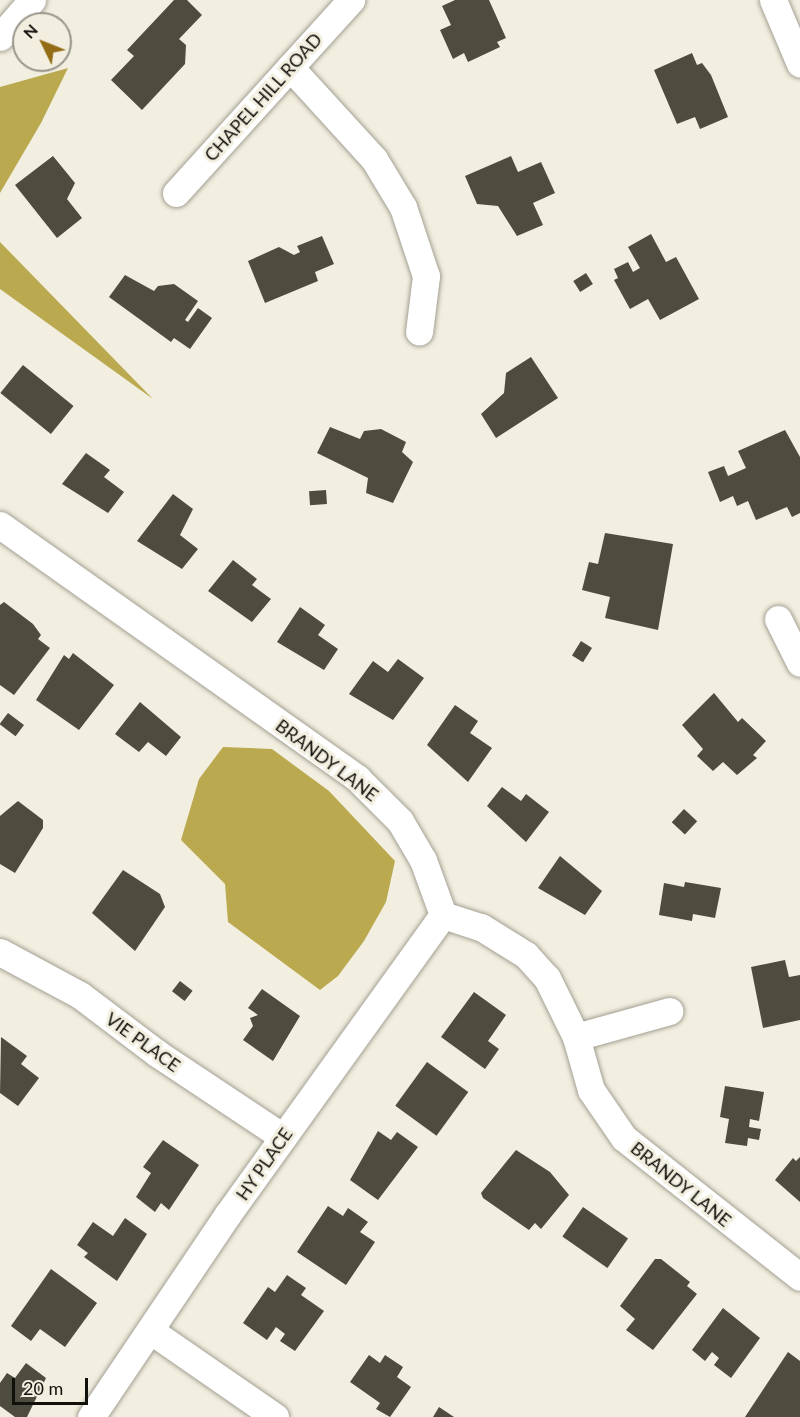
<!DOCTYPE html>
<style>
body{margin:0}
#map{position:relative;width:800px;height:1417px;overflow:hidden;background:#f2efe0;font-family:Lato,sans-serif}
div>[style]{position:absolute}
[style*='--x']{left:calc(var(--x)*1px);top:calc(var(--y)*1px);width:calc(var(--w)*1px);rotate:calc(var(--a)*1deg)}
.forest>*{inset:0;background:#bba950}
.building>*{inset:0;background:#4e4b3f;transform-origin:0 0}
.roads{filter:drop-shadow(0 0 2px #a3a093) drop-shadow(0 0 2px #a3a093)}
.minor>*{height:27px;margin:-13.5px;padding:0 13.5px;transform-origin:13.5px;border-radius:13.5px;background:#fff}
span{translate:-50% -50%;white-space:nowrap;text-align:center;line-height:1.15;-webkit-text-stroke:6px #f2efe0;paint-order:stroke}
.street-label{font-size:18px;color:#11100b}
.north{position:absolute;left:12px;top:12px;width:60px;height:60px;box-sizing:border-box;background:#f2efe0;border:2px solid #98968b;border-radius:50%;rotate:313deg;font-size:16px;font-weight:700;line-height:24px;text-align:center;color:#11100b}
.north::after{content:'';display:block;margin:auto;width:21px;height:27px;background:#946c16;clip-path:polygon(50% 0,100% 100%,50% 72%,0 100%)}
.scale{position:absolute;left:12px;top:1378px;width:76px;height:27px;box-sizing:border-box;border:3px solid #11100b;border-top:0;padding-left:8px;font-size:18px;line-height:21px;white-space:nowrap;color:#11100b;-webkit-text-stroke:4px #f2efe0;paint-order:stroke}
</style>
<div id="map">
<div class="forest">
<div style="clip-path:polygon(68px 68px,41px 123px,0 193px,0 87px)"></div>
<div style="clip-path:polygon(0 242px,153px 399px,0 289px)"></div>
<div style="clip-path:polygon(223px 747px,272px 749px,329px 791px,395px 861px,386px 902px,364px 941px,338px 976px,320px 990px,228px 922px,225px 884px,181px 840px,199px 779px)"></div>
</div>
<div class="building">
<div style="clip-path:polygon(174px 0,187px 0,202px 15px,179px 39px,186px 45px,185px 64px,142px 110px,111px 80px,134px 56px,127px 50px)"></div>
<div style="clip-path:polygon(455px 0,489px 0,506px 38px,497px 42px,500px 47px,468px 62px,464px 53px,453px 59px,440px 30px,451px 25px,442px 6px)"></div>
<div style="clip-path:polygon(692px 53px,697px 65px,702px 63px,711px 75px,728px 117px,700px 129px,695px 117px,677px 124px,654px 70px)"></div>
<div style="clip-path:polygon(53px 156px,75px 183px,67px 199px,82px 218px,57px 238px,15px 185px)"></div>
<div style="clip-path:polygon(511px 156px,518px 172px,541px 162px,555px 193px,533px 203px,543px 225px,517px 236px,498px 206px,477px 204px,465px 176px)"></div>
<div style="clip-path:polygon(651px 234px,666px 262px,676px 257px,699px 299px,660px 320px,648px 299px,630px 309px,614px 280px,618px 278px,614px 269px,628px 262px,633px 272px,640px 268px,628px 247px)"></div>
<div style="clip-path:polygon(322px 236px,334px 264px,315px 272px,318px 281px,265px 303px,248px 261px,279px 247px,294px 255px,300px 252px,297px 246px)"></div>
<div style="left:586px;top:273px;width:13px;height:15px;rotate:58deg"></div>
<div style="clip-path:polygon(125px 275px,154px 291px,158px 286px,174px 284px,198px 301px,185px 320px,188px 322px,198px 308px,212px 318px,190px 349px,174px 338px,171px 342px,109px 297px)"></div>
<div style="clip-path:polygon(531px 357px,558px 398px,496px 438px,481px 414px,504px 393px,506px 373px)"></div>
<div style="left:23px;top:365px;width:65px;height:36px;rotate:39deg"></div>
<div style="clip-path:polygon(330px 427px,360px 439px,364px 431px,381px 429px,406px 442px,402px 452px,413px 462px,393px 503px,366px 493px,368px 478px,317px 453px)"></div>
<div style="clip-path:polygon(785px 430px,800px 457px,800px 513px,792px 517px,787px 507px,756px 520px,748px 501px,737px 506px,733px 496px,720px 502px,708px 472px,724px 466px,728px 476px,746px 468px,738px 451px)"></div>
<div style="clip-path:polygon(86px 453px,110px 470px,104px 477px,124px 492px,108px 513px,62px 484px)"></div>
<div style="left:326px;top:490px;width:14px;height:17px;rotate:86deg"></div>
<div style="clip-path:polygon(173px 494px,193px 509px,180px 535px,198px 549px,182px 569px,137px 541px)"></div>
<div style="clip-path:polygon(605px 533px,673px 544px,658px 630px,605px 618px,610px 597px,582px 590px,589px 562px,598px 564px)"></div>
<div style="clip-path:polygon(233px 560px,257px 579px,252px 585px,271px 599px,252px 622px,208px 591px)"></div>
<div style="clip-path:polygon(4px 602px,33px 624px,41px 635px,38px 639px,50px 648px,14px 695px,0 685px,0 605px)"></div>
<div style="clip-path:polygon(300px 607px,325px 625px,318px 635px,338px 649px,324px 670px,277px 642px)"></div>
<div style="left:581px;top:641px;width:13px;height:17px;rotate:32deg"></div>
<div style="clip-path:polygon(73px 653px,114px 685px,79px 730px,36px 700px,64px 655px,69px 659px)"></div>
<div style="clip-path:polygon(398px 659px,424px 678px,393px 720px,349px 694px,373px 661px,388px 672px)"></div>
<div style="clip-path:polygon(714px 693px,738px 722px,742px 718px,766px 741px,753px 755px,757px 758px,737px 775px,723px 762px,713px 771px,697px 756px,703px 749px,682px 725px)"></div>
<div style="clip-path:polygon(140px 702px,181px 737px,166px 756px,148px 742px,139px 752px,115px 734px)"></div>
<div style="clip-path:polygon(455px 705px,478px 721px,470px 733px,492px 748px,468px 782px,427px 745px)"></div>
<div style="left:8px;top:713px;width:20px;height:14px;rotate:37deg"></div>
<div style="clip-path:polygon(502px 787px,521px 801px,526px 794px,549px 812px,526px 842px,487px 806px)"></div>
<div style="clip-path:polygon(18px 801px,43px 820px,43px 828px,15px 873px,0 864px,0 816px)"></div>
<div style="left:684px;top:809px;width:18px;height:18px;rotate:43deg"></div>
<div style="clip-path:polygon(560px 856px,602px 891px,585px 915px,538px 888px)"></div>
<div style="clip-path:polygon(123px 870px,160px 894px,165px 907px,135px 951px,92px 913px)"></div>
<div style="clip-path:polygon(685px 882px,721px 888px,715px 918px,693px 914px,692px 921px,659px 915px,664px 883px,684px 887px)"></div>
<div style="clip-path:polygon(785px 960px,789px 977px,800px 975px,800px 1020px,763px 1028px,751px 967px)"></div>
<div style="left:180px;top:981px;width:16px;height:13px;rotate:38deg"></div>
<div style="clip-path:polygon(262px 989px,300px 1016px,273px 1061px,243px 1040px,253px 1026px,250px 1018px,258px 1015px,248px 1008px)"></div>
<div style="clip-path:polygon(474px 992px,506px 1015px,488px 1041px,499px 1049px,485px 1069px,441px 1037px)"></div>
<div style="clip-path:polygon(1px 1037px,27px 1056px,21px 1064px,39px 1078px,18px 1106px,0 1093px)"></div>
<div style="left:427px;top:1062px;width:51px;height:54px;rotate:36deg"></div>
<div style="clip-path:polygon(725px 1086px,764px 1092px,759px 1121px,750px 1119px,749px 1127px,761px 1129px,759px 1140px,748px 1138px,747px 1146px,725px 1143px,729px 1119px,720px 1117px)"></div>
<div style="clip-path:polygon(378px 1131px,391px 1140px,397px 1132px,418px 1147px,378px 1200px,350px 1180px)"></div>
<div style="clip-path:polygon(163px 1140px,199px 1165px,169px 1210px,161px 1203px,155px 1212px,136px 1197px,151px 1173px,143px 1167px)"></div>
<div style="clip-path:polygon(516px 1150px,550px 1172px,569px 1195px,541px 1229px,535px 1223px,529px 1230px,483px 1198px,481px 1193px)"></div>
<div style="clip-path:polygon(800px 1157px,800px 1202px,775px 1180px,793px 1158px,796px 1161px)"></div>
<div style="clip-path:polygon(328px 1206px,343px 1216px,348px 1208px,368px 1222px,360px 1232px,375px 1242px,346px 1285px,297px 1252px)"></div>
<div style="left:583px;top:1207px;width:55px;height:36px;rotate:35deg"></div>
<div style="clip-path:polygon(125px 1218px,147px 1234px,117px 1281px,84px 1257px,88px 1253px,77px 1245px,93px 1222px,113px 1236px)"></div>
<div style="clip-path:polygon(655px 1259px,661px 1259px,690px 1282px,687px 1286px,697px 1294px,653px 1350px,626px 1330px,635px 1319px,620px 1306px)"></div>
<div style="clip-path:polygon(51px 1269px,97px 1303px,65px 1347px,40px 1329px,31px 1341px,11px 1326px)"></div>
<div style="clip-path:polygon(287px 1275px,306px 1288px,301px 1295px,324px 1311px,295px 1351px,280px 1341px,285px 1334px,276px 1327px,267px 1340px,243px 1323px,268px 1287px,275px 1292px)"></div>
<div style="clip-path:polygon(723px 1308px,760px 1338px,731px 1378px,714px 1365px,719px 1358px,712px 1352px,705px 1361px,692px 1350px)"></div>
<div style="clip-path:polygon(788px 1352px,800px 1361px,800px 1417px,745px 1417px)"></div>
<div style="clip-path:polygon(369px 1355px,380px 1363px,385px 1355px,403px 1367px,397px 1377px,411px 1387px,390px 1417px,376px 1409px,380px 1403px,350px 1382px)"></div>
<div style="clip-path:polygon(26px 1363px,46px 1378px,27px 1417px,15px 1417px,0 1406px,0 1383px,7px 1373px,15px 1378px)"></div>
<div style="clip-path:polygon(439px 1407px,454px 1417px,433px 1417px)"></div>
</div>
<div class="roads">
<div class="minor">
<div style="--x:773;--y:0;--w:69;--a:67.1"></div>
<div style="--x:0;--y:37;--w:49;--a:-49.1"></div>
<div style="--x:290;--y:67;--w:125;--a:47.6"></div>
<div style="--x:374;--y:159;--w:56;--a:58.9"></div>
<div style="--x:403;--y:207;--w:73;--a:71.6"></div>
<div style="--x:426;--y:276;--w:56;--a:97.1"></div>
<div style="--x:176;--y:193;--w:261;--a:-47.8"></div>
<div style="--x:0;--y:525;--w:438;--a:35.3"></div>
<div style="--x:357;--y:778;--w:61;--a:45"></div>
<div style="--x:400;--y:821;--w:45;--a:59.5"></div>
<div style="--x:423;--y:860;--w:59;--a:70"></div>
<div style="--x:778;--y:619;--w:49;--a:63.4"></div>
<div style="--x:443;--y:915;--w:40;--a:18"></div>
<div style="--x:481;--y:927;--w:53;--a:31.9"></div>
<div style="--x:526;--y:955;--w:31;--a:48"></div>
<div style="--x:547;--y:978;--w:66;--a:63.8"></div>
<div style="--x:576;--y:1037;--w:55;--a:74.2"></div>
<div style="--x:591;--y:1090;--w:58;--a:55.5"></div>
<div style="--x:624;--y:1138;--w:224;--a:38.3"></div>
<div style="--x:0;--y:952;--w:91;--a:28.3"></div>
<div style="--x:80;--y:995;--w:98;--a:37.1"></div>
<div style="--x:158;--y:1054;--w:150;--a:33.6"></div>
<div style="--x:576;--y:1037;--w:97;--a:-15.6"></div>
<div style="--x:151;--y:1331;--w:151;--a:34.7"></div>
<div style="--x:91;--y:1417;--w:245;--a:-56"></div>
<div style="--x:228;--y:1214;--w:368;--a:-54.3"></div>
</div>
</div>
<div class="street-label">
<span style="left:263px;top:97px;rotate:-48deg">CHAPEL HILL ROAD</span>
<span style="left:327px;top:760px;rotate:37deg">BRANDY LANE</span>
<span style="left:143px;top:1042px;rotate:36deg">VIE PLACE</span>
<span style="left:264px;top:1164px;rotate:-55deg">HY PLACE</span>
<span style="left:681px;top:1184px;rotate:39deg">BRANDY LANE</span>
</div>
<div class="north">N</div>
<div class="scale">20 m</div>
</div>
